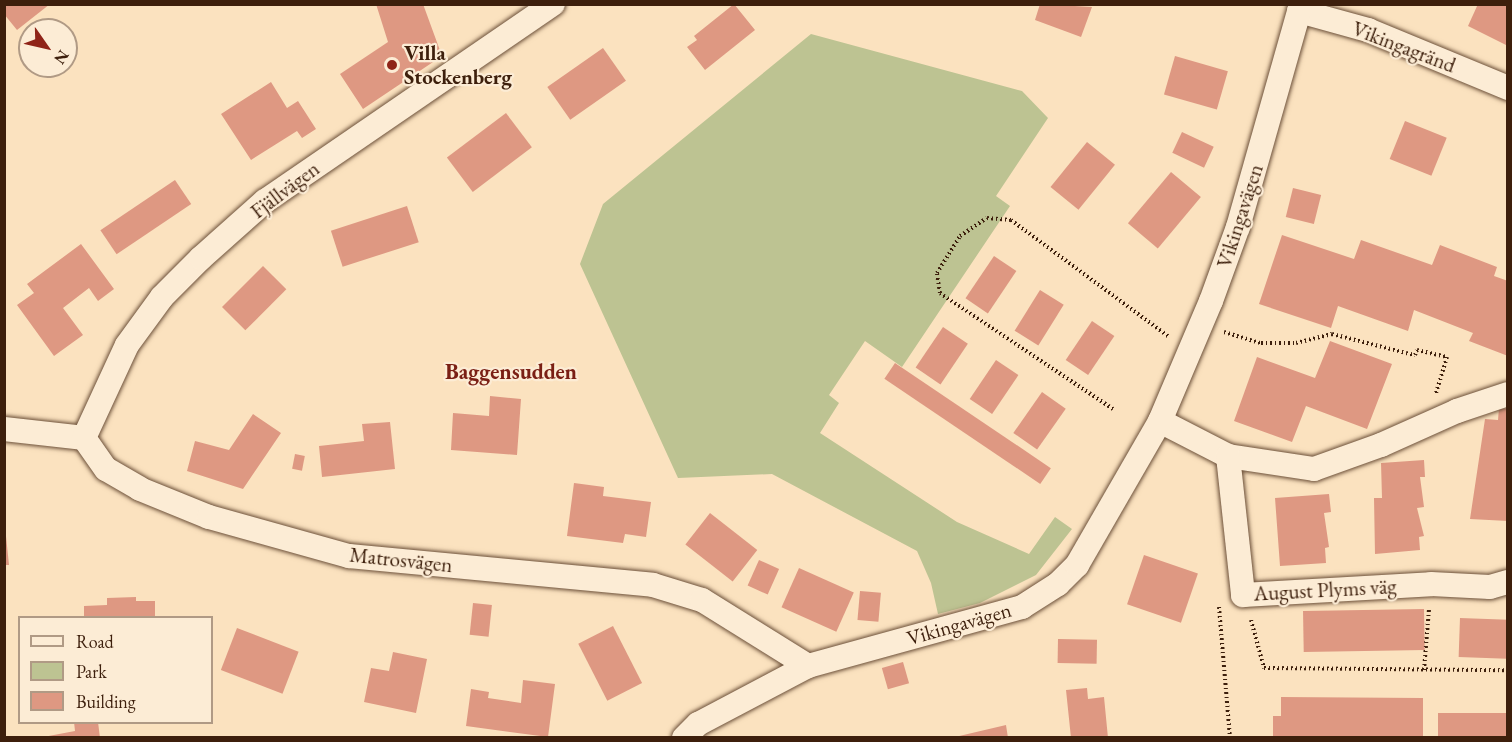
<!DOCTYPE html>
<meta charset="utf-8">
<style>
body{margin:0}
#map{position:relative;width:1512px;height:742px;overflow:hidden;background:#fbe2bf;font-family:"EB Garamond",serif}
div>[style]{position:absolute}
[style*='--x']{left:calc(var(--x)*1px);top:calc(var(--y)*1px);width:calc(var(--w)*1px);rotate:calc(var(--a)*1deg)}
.green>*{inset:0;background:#bdc392}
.building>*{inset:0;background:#de9882;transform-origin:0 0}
.path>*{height:4px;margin-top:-2px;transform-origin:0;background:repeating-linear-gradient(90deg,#3d1f0c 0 1.5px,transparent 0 4.5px)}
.roads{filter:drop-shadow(0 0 2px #6c5039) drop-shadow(0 0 2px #6c5039)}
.street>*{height:24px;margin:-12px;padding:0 12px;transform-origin:12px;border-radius:12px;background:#fcecd5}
.dots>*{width:16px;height:16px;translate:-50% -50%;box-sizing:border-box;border:3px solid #fcecd5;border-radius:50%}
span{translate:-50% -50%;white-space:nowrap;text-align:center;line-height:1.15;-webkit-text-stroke:4.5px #fcecd5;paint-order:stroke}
.street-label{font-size:21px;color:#3d1f0c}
.poi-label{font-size:21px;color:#3d1f0c;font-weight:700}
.left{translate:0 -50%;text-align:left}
.neighbourhood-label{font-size:22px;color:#7a1f14;font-weight:700}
.frame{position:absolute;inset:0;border:6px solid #3d1f0c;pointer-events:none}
.legend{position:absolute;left:18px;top:616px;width:195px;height:108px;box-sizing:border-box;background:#fcecd5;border:2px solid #b09a85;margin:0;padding:8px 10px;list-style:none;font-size:18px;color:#3d1f0c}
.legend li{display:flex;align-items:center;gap:12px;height:30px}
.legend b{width:30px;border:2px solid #b09a85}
.north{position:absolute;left:18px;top:18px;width:60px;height:60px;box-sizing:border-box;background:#fcecd5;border:2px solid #b09a85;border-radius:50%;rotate:124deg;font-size:16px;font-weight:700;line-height:24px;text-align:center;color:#3d1f0c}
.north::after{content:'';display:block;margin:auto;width:21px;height:27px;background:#8f2418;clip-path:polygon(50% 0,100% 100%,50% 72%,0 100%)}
</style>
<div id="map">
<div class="green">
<div style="clip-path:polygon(811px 34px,1022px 91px,1048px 118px,996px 196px,1010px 206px,902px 367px,865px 341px,829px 395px,839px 403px,820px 433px,957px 522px,1029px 554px,1055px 517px,1072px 529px,1036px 575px,980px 603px,938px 614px,931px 583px,917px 551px,772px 474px,678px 478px,580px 264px,603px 204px)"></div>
</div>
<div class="building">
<div style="clip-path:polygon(4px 4px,50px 4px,17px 30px,4px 14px)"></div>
<div style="clip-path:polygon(376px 4px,423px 4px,442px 56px,363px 109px,340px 74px,388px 42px)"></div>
<div style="clip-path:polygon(734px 4px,755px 30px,705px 70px,687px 47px,697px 40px,694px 36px)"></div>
<div style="clip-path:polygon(1040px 4px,1092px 7px,1081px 37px,1035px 20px)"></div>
<div style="clip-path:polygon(1478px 4px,1508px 4px,1508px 46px,1468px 26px)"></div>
<div style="left:603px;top:48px;width:40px;height:68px;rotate:55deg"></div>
<div style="left:1175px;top:56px;width:55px;height:40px;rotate:16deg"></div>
<div style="clip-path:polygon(271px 82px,287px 108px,298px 101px,316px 129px,302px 138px,297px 131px,251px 160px,221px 114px)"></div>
<div style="left:506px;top:113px;width:43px;height:74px;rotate:53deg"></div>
<div style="left:1405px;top:121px;width:45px;height:41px;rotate:22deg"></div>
<div style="left:1182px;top:132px;width:35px;height:23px;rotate:25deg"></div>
<div style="left:1087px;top:142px;width:36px;height:58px;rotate:39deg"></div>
<div style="left:1171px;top:172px;width:39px;height:67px;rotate:40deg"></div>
<div style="left:175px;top:180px;width:29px;height:90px;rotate:56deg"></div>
<div style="left:1293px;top:188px;width:29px;height:30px;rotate:14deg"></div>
<div style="left:407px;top:206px;width:38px;height:80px;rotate:72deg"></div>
<div style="clip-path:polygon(1282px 235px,1354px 259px,1361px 240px,1432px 265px,1440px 245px,1497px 267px,1494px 276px,1508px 281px,1508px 356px,1469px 341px,1473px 333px,1414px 310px,1408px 331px,1338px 306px,1331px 328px,1259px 304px)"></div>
<div style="clip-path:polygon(81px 244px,114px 289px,98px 301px,89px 288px,63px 308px,83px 335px,54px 356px,17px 305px,34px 293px,27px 284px)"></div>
<div style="left:994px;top:256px;width:27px;height:51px;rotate:34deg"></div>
<div style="left:263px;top:266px;width:33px;height:58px;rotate:45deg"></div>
<div style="left:1040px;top:290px;width:28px;height:48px;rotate:32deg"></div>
<div style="left:1092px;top:321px;width:27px;height:47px;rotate:34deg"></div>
<div style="left:943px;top:327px;width:30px;height:49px;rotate:34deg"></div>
<div style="clip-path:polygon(1330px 341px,1392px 364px,1367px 429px,1306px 406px,1292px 442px,1234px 421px,1257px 357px,1315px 378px)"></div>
<div style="left:996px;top:360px;width:27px;height:47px;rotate:34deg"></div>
<div style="left:895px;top:363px;width:188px;height:19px;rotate:34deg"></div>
<div style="left:1042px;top:392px;width:29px;height:50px;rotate:35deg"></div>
<div style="clip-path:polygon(490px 396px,521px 399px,517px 455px,451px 450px,453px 413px,489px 416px)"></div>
<div style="clip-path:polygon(1499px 408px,1508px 409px,1508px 521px,1470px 519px,1485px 419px,1498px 420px)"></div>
<div style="clip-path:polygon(253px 414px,281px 433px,243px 489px,187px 471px,195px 441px,229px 450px)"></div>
<div style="clip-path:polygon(390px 422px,395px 469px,322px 477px,319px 446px,364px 441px,362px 424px)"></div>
<div style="left:295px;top:454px;width:10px;height:15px;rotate:11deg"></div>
<div style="clip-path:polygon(1424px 460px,1425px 477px,1420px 477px,1424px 507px,1417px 508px,1424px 536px,1419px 537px,1420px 550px,1375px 554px,1374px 498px,1382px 498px,1381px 463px)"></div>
<div style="clip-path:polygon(574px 483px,604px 487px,603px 496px,651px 502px,646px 537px,625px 534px,623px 543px,567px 536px)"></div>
<div style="clip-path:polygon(1329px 494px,1331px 512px,1324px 513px,1329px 547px,1325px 548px,1326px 563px,1280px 566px,1275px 498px)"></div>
<div style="left:710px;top:513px;width:60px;height:40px;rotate:38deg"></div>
<div style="clip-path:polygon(4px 517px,9px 565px,4px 565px)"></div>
<div style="left:1144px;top:555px;width:57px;height:52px;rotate:19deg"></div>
<div style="left:759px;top:560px;width:22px;height:28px;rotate:24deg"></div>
<div style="left:799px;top:568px;width:60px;height:43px;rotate:24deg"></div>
<div style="left:860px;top:591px;width:21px;height:29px;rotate:5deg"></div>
<div style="clip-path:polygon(136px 597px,136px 601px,155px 601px,155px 618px,84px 618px,84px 606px,107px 605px,107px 598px)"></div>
<div style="left:473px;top:603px;width:19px;height:32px;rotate:6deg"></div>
<div style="left:1424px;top:609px;width:41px;height:121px;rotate:89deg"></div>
<div style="left:1460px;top:618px;width:48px;height:39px;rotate:2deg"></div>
<div style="left:613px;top:626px;width:64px;height:39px;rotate:63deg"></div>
<div style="left:237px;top:628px;width:66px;height:45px;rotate:21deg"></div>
<div style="left:1058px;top:639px;width:39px;height:24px;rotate:1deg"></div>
<div style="clip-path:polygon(393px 652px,427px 659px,416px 713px,364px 702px,371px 668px,389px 671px)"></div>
<div style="left:903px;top:662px;width:22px;height:22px;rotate:74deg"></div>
<div style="clip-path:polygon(523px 680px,555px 684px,548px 737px,466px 726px,471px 689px,489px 692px,488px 698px,521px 703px)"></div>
<div style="clip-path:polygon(1087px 688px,1088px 699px,1104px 697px,1108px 738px,1071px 738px,1066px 690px)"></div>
<div style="clip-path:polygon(1281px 697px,1423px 698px,1423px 738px,1273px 738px,1273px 716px,1281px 716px)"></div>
<div style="left:1438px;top:713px;width:70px;height:25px"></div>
<div style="clip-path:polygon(74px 722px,98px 722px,100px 738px,38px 738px,75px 731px)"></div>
<div style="clip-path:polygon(1006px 725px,1008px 738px,955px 738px,955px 737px)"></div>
</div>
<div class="path">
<div style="--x:1224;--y:332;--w:39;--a:17"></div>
<div style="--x:1261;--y:343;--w:35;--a:0"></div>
<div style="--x:1296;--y:343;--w:37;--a:-14"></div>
<div style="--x:1332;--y:334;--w:76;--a:14.4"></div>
<div style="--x:1406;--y:353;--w:9;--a:13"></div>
<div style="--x:1415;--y:355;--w:5;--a:-68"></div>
<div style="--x:1417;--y:350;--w:31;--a:13"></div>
<div style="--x:1447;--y:357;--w:39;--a:107"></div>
<div style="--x:1113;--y:409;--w:208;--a:-146.2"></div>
<div style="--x:940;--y:293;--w:20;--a:-99"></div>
<div style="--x:937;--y:273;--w:44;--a:-58.1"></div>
<div style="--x:960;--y:236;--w:32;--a:-34"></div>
<div style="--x:987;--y:218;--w:24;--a:5"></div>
<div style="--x:1011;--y:220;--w:197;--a:36.5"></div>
<div style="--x:1219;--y:607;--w:131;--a:85.2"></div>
<div style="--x:1251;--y:620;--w:50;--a:74.8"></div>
<div style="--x:1264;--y:668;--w:244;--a:0.5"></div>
<div style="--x:1424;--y:670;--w:61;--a:-85.3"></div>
</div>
<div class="roads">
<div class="street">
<div style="--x:1299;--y:11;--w:72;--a:15.4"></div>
<div style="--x:1368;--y:30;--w:152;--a:22.5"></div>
<div style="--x:1160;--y:421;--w:76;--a:27.2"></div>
<div style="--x:1228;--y:456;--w:87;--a:8.6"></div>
<div style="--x:1314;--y:469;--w:71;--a:-19.7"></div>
<div style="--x:1381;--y:445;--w:83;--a:-24.1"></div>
<div style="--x:1457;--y:411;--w:54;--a:-18.4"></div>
<div style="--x:4;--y:429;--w:81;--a:6.4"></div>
<div style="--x:84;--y:438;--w:38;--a:55"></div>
<div style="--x:106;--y:469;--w:39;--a:30"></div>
<div style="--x:140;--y:489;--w:74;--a:22.1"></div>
<div style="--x:209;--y:517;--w:145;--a:15.6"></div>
<div style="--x:349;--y:556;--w:305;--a:5.4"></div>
<div style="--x:653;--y:585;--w:51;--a:17"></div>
<div style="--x:702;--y:600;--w:125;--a:31.9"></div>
<div style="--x:84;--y:438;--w:102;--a:-65.2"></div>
<div style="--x:127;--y:345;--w:59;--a:-53.9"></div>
<div style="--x:162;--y:297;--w:55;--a:-45"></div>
<div style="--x:201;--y:258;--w:86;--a:-41.7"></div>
<div style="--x:265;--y:201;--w:349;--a:-34.4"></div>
<div style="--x:1228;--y:456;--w:140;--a:83.8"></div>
<div style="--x:1243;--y:595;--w:188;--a:-3.3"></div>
<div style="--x:1431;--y:584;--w:59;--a:2.9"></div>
<div style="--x:1490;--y:587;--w:19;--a:-16"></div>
<div style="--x:684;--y:738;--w:20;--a:-45"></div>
<div style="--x:698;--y:724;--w:124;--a:-27.8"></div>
<div style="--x:808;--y:666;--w:222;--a:-15.4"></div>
<div style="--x:1022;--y:607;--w:43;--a:-32.6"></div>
<div style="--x:1058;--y:584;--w:27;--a:-45"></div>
<div style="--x:1077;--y:565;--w:166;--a:-60"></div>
<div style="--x:1160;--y:421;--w:130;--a:-67"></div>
<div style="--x:1211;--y:301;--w:79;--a:-70"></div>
<div style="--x:1238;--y:227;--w:232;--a:-74.2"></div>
</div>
</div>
<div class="dots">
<div style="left:392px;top:65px;background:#8f2418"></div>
</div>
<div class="street-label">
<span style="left:1404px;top:47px;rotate:21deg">Vikingagränd</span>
<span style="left:285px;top:190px;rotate:-37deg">Fjällvägen</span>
<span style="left:1240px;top:216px;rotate:-72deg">Vikingavägen</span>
<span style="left:401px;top:560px;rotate:6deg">Matrosvägen</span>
<span style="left:1325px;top:590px;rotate:-3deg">August Plyms väg</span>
<span style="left:959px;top:624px;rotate:-16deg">Vikingavägen</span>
</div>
<div class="poi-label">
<span class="left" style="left:404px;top:65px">Villa<br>Stockenberg</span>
</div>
<div class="neighbourhood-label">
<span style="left:511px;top:372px">Baggensudden</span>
</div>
<div class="frame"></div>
<ul class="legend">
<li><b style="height:8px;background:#fcecd5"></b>Road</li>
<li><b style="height:16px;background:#bdc392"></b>Park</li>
<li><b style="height:16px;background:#de9882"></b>Building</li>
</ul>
<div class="north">N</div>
</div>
